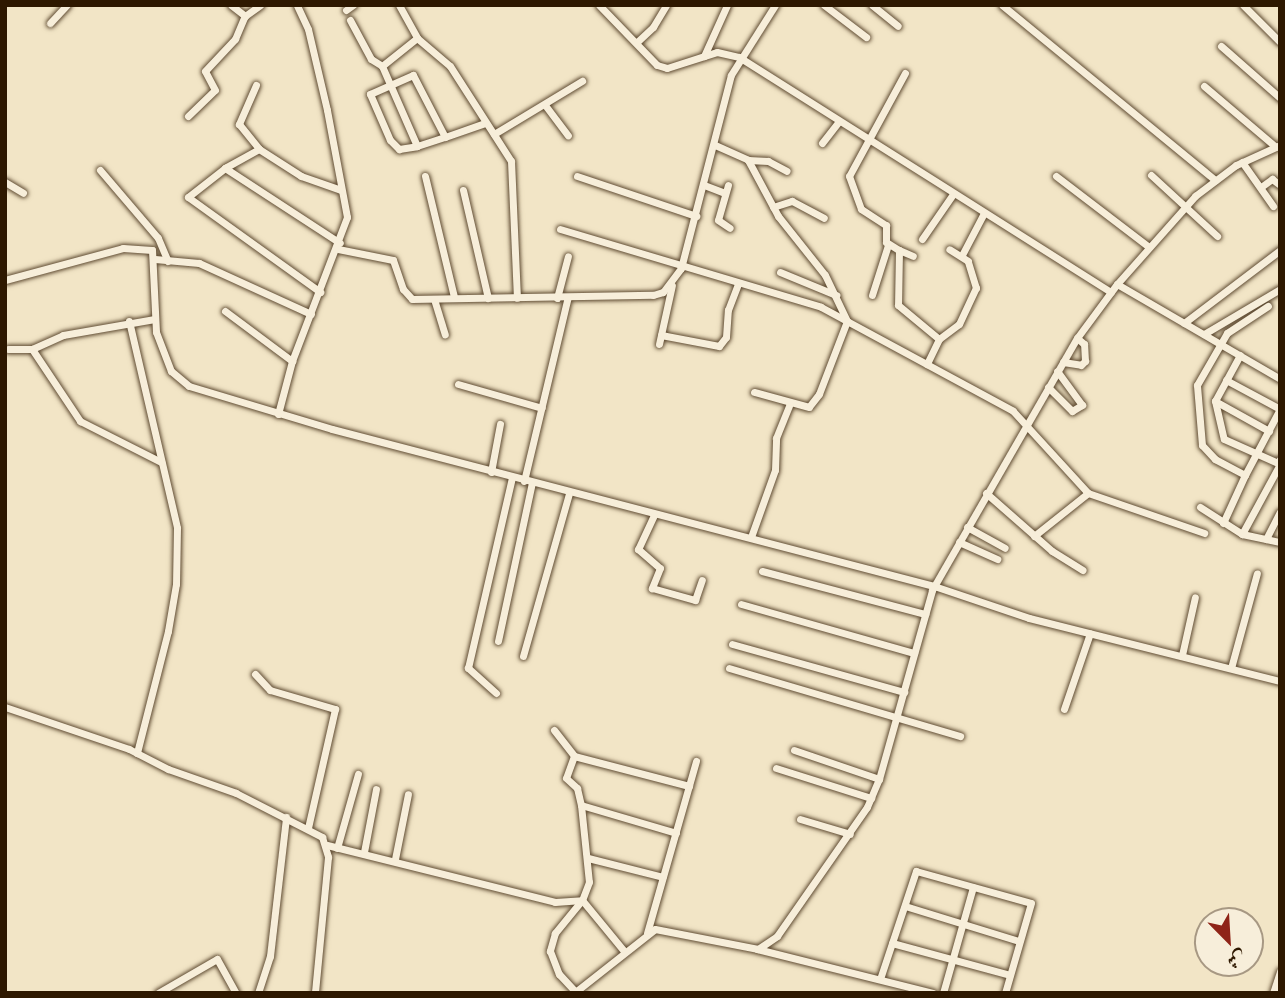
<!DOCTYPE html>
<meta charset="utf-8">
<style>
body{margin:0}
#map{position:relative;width:1285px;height:998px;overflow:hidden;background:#f2e5c6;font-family:"IM FELL Great Primer",Amiri,serif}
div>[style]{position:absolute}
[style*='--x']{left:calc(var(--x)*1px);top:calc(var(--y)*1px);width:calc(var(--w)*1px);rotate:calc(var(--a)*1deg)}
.roads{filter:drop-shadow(0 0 2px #5f4b32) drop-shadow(0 0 2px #5f4b32)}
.minor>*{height:7px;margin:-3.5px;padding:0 3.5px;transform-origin:3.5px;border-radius:3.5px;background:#f7eeda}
span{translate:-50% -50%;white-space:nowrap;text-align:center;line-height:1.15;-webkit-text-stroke:5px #f7eeda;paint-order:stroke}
.frame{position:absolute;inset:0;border:7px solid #2e1800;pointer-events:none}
.north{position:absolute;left:1194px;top:907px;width:70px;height:70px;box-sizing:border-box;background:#f7eeda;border:2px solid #a79883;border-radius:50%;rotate:156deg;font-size:19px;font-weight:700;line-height:28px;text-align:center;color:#2e1800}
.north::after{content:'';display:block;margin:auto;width:24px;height:32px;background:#8f2418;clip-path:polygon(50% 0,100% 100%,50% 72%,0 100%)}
</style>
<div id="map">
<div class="roads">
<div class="minor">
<div style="--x:231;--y:5;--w:18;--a:38"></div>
<div style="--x:399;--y:5;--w:38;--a:61"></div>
<div style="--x:599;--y:5;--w:83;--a:46"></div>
<div style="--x:657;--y:65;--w:10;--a:17"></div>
<div style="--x:667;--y:68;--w:52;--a:-17.7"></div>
<div style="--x:717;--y:52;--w:23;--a:13"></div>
<div style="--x:739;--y:57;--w:440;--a:32.3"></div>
<div style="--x:824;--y:5;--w:53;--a:37.3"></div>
<div style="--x:872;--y:5;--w:33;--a:39"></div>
<div style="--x:1002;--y:5;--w:276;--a:39.4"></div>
<div style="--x:1243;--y:5;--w:52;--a:45"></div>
<div style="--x:346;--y:10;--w:9;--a:-36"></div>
<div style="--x:350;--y:20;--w:44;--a:61.7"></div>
<div style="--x:371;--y:59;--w:13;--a:32"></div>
<div style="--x:50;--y:23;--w:25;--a:-47"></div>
<div style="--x:637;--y:42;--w:22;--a:-43"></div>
<div style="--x:653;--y:27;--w:26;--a:-59"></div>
<div style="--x:1221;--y:46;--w:79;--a:41.4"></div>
<div style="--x:704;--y:56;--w:56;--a:-65.7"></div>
<div style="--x:905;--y:73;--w:117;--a:118.5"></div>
<div style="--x:849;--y:176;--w:35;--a:70"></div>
<div style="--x:861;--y:209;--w:30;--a:33"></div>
<div style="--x:886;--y:225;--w:17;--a:90"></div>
<div style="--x:886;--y:242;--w:15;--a:32"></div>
<div style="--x:899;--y:250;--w:55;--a:91"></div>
<div style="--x:898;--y:305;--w:53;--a:39.7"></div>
<div style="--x:939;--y:339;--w:28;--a:116"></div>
<div style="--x:256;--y:85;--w:43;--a:113.6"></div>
<div style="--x:239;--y:124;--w:32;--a:51"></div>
<div style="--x:259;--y:149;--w:50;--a:32.7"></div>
<div style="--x:301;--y:176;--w:42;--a:19.3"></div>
<div style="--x:1204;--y:86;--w:94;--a:40.3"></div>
<div style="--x:545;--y:105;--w:38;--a:53"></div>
<div style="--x:188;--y:116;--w:37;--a:-44"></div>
<div style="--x:215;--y:90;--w:21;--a:-118"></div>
<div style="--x:205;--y:71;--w:44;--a:-46.8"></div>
<div style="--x:235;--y:39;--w:25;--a:-67"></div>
<div style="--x:245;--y:16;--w:19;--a:-36"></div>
<div style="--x:494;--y:134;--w:103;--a:-31.1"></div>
<div style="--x:445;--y:137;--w:70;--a:-117.3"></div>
<div style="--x:413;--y:75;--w:47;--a:156.2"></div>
<div style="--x:370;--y:94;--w:50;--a:66.5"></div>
<div style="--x:390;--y:140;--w:13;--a:45"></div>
<div style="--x:399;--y:149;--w:18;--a:-9"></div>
<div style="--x:417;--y:146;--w:29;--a:-18"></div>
<div style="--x:445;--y:137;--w:42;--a:-19.3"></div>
<div style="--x:822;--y:143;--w:28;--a:-52"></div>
<div style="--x:715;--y:145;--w:36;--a:24"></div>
<div style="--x:748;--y:160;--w:64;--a:61.8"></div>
<div style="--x:778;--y:216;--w:75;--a:51.5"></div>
<div style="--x:825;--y:275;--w:51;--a:64.4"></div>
<div style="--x:847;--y:321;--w:78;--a:111"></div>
<div style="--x:819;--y:394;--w:16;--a:128"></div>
<div style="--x:809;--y:407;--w:57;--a:-164.7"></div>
<div style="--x:417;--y:146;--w:87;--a:-113.6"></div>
<div style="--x:382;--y:66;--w:45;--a:-38.7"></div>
<div style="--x:417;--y:38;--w:43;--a:40.3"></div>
<div style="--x:450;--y:66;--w:113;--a:57.3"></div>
<div style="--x:511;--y:161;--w:137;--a:87.5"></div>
<div style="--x:259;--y:149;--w:39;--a:151"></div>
<div style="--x:225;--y:168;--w:137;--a:33.1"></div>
<div style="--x:748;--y:160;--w:20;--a:3"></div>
<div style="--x:768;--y:161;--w:21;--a:28"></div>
<div style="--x:1242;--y:162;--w:54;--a:54.8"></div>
<div style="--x:225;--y:168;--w:47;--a:141.9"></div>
<div style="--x:188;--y:197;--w:163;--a:35.7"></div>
<div style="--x:100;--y:170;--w:89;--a:49.5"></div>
<div style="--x:158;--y:238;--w:25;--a:67"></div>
<div style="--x:1151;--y:175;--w:90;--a:42.7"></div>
<div style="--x:425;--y:176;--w:124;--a:76.5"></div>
<div style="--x:577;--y:176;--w:126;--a:18.6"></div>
<div style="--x:1056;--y:176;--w:117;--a:37.4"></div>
<div style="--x:5;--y:182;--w:21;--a:31"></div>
<div style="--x:704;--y:185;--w:22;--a:21"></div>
<div style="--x:728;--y:185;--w:36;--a:106"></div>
<div style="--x:718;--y:220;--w:14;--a:34"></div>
<div style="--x:1261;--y:187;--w:14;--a:-36"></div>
<div style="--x:1272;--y:179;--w:10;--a:37"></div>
<div style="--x:463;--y:190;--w:111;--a:77"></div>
<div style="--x:773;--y:207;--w:20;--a:-18"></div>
<div style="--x:792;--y:201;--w:36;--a:28"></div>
<div style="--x:560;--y:229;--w:272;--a:16.6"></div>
<div style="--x:821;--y:307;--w:218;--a:28.4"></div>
<div style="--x:1013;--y:411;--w:111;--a:47.6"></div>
<div style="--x:1088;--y:493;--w:69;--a:141.5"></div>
<div style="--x:922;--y:239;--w:55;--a:-55.4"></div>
<div style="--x:338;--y:249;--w:56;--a:11.3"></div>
<div style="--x:393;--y:260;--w:31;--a:71"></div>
<div style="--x:403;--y:289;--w:13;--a:48"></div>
<div style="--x:412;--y:299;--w:241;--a:-1"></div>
<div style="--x:653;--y:295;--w:10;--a:-17"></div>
<div style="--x:663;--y:292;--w:30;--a:-53"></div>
<div style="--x:681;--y:268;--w:199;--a:-75.5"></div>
<div style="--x:731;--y:75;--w:83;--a:-57.8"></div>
<div style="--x:899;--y:250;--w:15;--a:23"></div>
<div style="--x:962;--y:255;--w:47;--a:-62.4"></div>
<div style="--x:155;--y:259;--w:44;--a:5.2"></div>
<div style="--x:199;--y:263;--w:123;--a:24.5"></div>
<div style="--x:780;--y:272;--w:61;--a:22.3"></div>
<div style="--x:5;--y:280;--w:122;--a:-15.2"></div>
<div style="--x:123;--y:248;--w:29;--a:4"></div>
<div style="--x:152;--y:250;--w:82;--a:87.2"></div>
<div style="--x:156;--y:332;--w:42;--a:69"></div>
<div style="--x:171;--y:371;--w:23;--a:40"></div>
<div style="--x:189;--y:386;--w:149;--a:16.7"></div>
<div style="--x:332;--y:429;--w:622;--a:14.62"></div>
<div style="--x:934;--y:586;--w:100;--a:18.6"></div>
<div style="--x:1029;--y:618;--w:259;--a:14.1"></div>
<div style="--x:1117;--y:284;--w:189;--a:30.2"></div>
<div style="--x:872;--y:295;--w:52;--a:-72.3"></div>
<div style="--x:557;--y:298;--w:43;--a:-75.3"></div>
<div style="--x:434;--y:299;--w:37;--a:73"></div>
<div style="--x:225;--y:311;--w:84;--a:36.7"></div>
<div style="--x:129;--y:321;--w:212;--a:76.9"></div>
<div style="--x:177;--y:528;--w:56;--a:91"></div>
<div style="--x:176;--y:584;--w:48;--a:99.7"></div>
<div style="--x:168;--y:631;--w:126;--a:104.3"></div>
<div style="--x:1184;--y:323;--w:121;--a:-37.2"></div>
<div style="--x:1204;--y:334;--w:88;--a:-30.6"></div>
<div style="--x:661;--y:335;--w:59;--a:10.7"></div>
<div style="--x:719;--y:346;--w:11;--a:-52"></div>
<div style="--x:726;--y:337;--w:27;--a:-86"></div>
<div style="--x:728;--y:310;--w:28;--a:-69"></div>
<div style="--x:939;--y:339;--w:25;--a:-37"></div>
<div style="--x:959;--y:324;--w:40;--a:-65"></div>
<div style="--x:976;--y:288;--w:28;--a:-107"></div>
<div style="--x:968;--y:261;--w:22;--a:-148"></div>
<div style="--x:659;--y:344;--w:60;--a:-77.6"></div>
<div style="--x:8;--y:349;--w:24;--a:0"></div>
<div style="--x:32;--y:349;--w:34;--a:-24"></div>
<div style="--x:63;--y:335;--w:93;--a:-9.9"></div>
<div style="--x:32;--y:349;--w:87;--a:56.3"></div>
<div style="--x:80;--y:421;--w:91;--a:26.8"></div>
<div style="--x:1240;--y:355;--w:52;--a:118.5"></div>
<div style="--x:1215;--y:401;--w:39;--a:77"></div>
<div style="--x:1224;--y:439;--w:59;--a:24"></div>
<div style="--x:1278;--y:463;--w:4;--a:-63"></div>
<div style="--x:1063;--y:362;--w:18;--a:9"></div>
<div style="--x:1081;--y:365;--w:6;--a:-45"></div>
<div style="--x:1085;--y:361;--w:17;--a:-93"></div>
<div style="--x:1084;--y:344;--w:9;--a:-139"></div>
<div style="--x:1226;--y:380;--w:61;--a:28.2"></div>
<div style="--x:458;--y:384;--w:87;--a:15.9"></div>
<div style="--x:1048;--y:387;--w:34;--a:45"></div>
<div style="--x:1072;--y:411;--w:12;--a:-31"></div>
<div style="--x:1082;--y:405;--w:42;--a:-126.3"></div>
<div style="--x:1215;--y:401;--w:62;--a:29.1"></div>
<div style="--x:278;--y:414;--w:55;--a:-75.2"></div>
<div style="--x:292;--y:361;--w:154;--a:-69.1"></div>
<div style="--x:347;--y:217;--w:109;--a:-100.6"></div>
<div style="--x:327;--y:110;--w:83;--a:-103.2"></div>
<div style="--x:308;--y:29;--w:26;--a:-115"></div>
<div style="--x:491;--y:472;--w:49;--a:-79.4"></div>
<div style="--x:1245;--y:475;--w:75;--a:-62.1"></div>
<div style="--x:524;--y:481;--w:189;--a:-76.6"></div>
<div style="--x:986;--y:493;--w:88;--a:41.3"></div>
<div style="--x:1052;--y:551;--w:36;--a:32"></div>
<div style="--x:1088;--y:493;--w:123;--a:19"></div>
<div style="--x:1200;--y:507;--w:50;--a:32.7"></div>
<div style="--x:1242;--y:534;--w:39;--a:12"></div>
<div style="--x:654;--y:515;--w:38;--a:115"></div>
<div style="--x:638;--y:549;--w:29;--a:41"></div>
<div style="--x:660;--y:568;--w:22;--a:112"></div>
<div style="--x:652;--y:588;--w:45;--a:15.6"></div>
<div style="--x:695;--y:600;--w:21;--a:-71"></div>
<div style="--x:1223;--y:523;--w:53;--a:-65.4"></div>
<div style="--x:1245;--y:475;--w:34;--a:-152"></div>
<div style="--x:1215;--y:459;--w:19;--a:-133"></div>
<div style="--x:1202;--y:445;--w:60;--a:-94.8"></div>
<div style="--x:1197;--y:385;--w:60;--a:-60"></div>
<div style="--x:1227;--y:333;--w:49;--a:-33.4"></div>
<div style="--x:967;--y:527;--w:43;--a:28.9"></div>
<div style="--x:1242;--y:534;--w:80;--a:-61.5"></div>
<div style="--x:751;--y:537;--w:71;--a:-70.3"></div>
<div style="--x:775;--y:470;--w:32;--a:-88"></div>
<div style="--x:776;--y:438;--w:38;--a:-68"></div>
<div style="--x:1266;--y:539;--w:30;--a:-63"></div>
<div style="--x:959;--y:542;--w:42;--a:24.1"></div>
<div style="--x:762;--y:571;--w:169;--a:14.8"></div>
<div style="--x:741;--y:604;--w:180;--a:15.8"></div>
<div style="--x:498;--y:641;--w:162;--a:-77.9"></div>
<div style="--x:732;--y:644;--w:179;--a:15.6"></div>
<div style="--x:1182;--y:655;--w:59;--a:-77.4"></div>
<div style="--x:523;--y:656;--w:169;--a:-74.2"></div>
<div style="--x:729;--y:668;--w:241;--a:16.4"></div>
<div style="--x:1231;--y:668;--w:98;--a:-74.7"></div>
<div style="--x:255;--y:674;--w:22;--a:47"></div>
<div style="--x:270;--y:690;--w:68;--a:16.3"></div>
<div style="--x:335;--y:709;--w:122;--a:102.8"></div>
<div style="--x:496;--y:693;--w:38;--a:-138"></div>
<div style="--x:468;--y:668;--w:196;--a:-77"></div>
<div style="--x:5;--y:707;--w:131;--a:18.7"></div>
<div style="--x:129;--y:749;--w:44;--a:27.1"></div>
<div style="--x:168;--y:769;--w:72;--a:19.4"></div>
<div style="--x:236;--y:793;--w:97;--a:27.1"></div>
<div style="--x:322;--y:837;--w:21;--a:73"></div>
<div style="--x:328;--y:857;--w:137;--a:95.5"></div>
<div style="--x:1064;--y:709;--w:80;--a:-71.1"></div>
<div style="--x:554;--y:730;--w:33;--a:52"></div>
<div style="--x:574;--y:756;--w:119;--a:14.6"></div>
<div style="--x:794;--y:750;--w:90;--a:18.8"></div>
<div style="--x:574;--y:756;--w:23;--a:110"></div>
<div style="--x:566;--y:778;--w:15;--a:42"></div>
<div style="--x:577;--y:788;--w:17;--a:77"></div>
<div style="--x:581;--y:805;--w:77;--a:84.1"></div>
<div style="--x:589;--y:882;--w:19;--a:111"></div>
<div style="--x:582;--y:900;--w:43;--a:129.3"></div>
<div style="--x:555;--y:933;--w:19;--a:106"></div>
<div style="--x:550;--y:951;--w:25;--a:69"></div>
<div style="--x:559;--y:974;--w:23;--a:47"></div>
<div style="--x:776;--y:768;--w:100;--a:17.5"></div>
<div style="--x:581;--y:805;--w:99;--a:16.4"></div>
<div style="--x:800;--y:819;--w:52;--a:16.7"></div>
<div style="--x:327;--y:845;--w:235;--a:14"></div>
<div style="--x:555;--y:902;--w:27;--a:-4"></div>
<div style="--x:582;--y:900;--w:66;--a:50.5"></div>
<div style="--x:337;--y:848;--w:77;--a:-74.2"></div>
<div style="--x:364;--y:852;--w:64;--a:-79.2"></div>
<div style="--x:588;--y:858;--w:77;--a:14.2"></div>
<div style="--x:395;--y:859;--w:66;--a:-78.7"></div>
<div style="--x:905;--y:906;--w:119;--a:17.1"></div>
<div style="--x:647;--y:933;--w:179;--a:-74.1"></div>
<div style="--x:892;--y:943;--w:122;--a:15.2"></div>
<div style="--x:757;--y:949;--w:181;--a:14"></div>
<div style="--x:880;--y:979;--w:114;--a:-71.6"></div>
<div style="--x:916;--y:871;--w:119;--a:15.5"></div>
<div style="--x:1031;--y:903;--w:94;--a:106.1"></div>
<div style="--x:158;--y:993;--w:68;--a:-30"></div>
<div style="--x:217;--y:959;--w:39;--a:61"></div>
<div style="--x:258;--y:993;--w:39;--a:-72"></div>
<div style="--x:270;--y:956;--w:140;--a:-83.4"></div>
<div style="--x:574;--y:993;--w:103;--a:-38.3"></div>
<div style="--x:655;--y:929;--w:105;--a:11"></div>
<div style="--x:758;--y:949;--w:23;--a:-34"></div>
<div style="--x:777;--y:936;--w:157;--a:-55.1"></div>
<div style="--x:867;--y:807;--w:30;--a:-67"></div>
<div style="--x:879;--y:779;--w:196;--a:-74.3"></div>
<div style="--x:932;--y:590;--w:291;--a:-60.1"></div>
<div style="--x:1077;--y:338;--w:67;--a:-53.5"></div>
<div style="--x:1117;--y:284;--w:118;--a:-48.4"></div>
<div style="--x:1195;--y:196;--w:51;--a:-37.1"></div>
<div style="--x:1236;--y:165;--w:48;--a:-24.4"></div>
<div style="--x:943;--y:993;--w:110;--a:-74.2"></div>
<div style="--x:1273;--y:993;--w:23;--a:-72"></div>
</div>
</div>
<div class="frame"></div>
<div class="north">ش</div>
</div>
